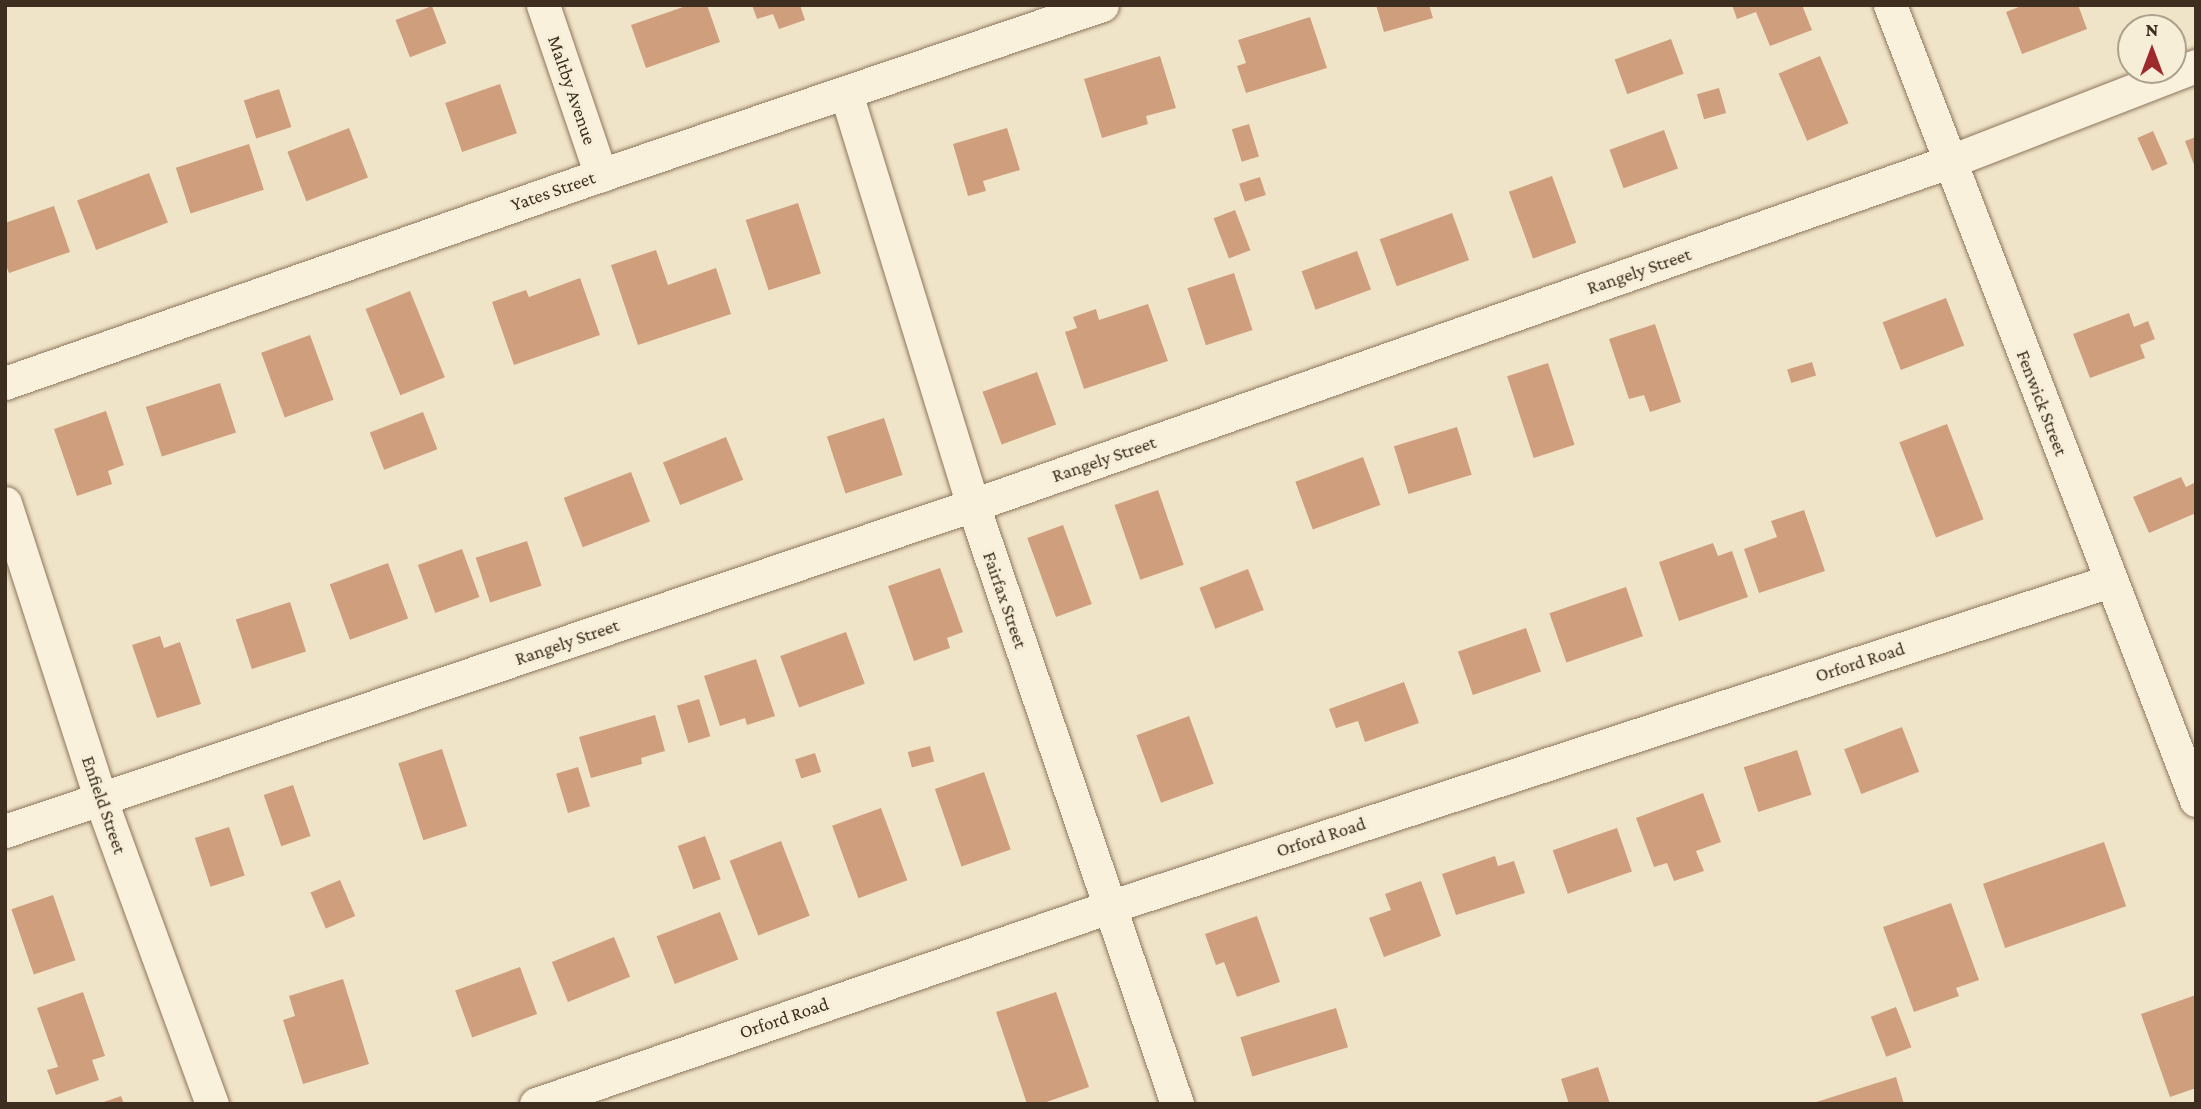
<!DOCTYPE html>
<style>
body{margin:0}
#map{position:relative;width:2201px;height:1109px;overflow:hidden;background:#f0e4c8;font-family:"Crimson Pro",serif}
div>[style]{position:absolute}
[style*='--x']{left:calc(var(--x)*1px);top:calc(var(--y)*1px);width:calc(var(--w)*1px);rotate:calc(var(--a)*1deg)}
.building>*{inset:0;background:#cf9f7d;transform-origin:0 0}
.roads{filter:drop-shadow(0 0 2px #8d765c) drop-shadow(0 0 2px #8d765c)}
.minor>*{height:33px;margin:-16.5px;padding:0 16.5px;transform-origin:16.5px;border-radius:16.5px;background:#faf1dc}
span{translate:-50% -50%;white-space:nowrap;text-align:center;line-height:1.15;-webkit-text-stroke:6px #f7eed8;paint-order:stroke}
.street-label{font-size:19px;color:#3d2e20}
.frame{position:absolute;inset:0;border:7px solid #3d2e20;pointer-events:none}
.north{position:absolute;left:2117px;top:14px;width:70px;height:70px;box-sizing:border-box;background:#f7eed8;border:2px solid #ada18e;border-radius:50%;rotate:0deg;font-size:19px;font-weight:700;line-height:28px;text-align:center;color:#3d2e20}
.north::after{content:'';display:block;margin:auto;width:24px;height:32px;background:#9e2a2b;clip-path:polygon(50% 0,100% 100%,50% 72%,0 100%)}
</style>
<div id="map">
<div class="building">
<div style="clip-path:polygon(689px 5px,707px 5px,720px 42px,646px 68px,631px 25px)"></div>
<div style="clip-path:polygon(752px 5px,800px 5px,805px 20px,779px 29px,773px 14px,757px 19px)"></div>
<div style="clip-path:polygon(1376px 5px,1429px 5px,1433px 18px,1384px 32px)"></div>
<div style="clip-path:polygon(1732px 5px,1802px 5px,1812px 30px,1770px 46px,1756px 12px,1737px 19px)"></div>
<div style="clip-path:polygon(2024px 5px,2078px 5px,2087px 29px,2022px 54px,2006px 12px)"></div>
<div style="left:432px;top:6px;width:40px;height:39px;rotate:69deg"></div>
<div style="clip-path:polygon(1310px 17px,1327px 68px,1246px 93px,1237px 66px,1246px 63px,1238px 40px)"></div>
<div style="left:1671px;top:39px;width:37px;height:60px;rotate:70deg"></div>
<div style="clip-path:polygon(1160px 56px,1176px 108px,1146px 116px,1148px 124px,1102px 138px,1084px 79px)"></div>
<div style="left:1820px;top:56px;width:73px;height:45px;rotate:67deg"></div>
<div style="left:500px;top:84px;width:52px;height:58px;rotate:71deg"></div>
<div style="left:1719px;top:88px;width:26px;height:23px;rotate:74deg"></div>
<div style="left:279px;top:89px;width:40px;height:37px;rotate:72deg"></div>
<div style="left:1249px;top:124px;width:34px;height:18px;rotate:73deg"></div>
<div style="left:349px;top:128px;width:53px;height:66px;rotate:69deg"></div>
<div style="clip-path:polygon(1007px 128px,1020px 170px,983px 181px,986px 191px,968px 196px,953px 144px)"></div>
<div style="left:1664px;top:130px;width:41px;height:58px;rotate:70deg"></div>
<div style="left:2153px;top:131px;width:36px;height:17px;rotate:66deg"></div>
<div style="clip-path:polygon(2196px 137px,2196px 170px,2185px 141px)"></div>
<div style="left:249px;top:144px;width:48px;height:77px;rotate:72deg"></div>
<div style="left:149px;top:173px;width:53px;height:77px;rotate:69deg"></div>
<div style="left:1552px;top:176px;width:71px;height:46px;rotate:70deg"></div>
<div style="left:1260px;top:177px;width:19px;height:22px;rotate:72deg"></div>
<div style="left:798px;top:203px;width:74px;height:55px;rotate:72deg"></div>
<div style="clip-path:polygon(54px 206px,70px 252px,9px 273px,5px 263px,5px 223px)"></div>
<div style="left:1235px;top:210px;width:43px;height:23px;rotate:69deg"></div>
<div style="left:1452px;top:213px;width:50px;height:77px;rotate:70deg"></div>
<div style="clip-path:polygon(656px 250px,668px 285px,716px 268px,731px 314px,638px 345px,611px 265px)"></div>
<div style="left:1357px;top:251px;width:41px;height:59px;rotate:70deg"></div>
<div style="left:1234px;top:273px;width:60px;height:49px;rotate:72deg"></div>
<div style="clip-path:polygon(580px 278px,600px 335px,514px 365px,492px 302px,526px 290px,529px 297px)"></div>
<div style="left:410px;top:291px;width:93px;height:48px;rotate:68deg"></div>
<div style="left:1946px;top:298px;width:51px;height:68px;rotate:69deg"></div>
<div style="clip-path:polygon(1148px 304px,1168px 361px,1084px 389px,1065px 332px,1077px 328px,1073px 317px,1096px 309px,1099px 320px)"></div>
<div style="clip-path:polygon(2129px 313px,2134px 327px,2148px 321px,2155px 339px,2140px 345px,2145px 358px,2090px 378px,2073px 334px)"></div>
<div style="clip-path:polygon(1655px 324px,1681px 402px,1650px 412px,1644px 395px,1629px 399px,1609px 339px)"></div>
<div style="left:310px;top:335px;width:69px;height:52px;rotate:70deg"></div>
<div style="left:1812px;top:362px;width:14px;height:26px;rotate:73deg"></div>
<div style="left:1548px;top:363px;width:86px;height:43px;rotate:72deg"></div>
<div style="left:1037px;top:372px;width:56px;height:58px;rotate:70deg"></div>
<div style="left:220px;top:383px;width:52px;height:78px;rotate:72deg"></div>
<div style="clip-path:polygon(106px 411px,124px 465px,108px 471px,112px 484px,77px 496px,54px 429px)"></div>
<div style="left:423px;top:412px;width:40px;height:57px;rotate:69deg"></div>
<div style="left:884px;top:418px;width:60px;height:60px;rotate:72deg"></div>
<div style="left:1947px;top:424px;width:102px;height:51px;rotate:69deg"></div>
<div style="left:1457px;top:427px;width:50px;height:66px;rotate:73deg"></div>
<div style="left:726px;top:437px;width:46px;height:68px;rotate:68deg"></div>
<div style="left:1363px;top:457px;width:51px;height:72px;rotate:70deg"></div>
<div style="left:631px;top:472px;width:53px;height:72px;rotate:69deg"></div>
<div style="clip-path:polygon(2181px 477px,2186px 487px,2196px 482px,2196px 513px,2149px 533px,2133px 497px)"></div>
<div style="left:1158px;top:490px;width:79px;height:46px;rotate:71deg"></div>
<div style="clip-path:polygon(1804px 510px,1825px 571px,1759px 593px,1744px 549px,1777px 537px,1771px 521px)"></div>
<div style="left:1063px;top:525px;width:84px;height:38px;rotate:70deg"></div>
<div style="left:527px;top:541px;width:47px;height:54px;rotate:72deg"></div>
<div style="clip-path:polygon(1713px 543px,1718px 556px,1732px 551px,1748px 597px,1679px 621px,1659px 562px)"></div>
<div style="left:462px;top:549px;width:51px;height:47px;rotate:70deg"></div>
<div style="left:388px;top:563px;width:59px;height:62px;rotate:70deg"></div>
<div style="clip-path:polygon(940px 568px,963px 632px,947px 638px,950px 648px,914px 661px,888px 586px)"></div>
<div style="left:1248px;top:569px;width:44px;height:52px;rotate:69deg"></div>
<div style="left:1626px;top:587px;width:52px;height:81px;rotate:71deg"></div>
<div style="left:290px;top:602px;width:52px;height:57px;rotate:72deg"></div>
<div style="left:1526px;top:628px;width:46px;height:72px;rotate:71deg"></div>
<div style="left:846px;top:632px;width:55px;height:70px;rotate:70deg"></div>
<div style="clip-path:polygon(160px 636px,164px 648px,180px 642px,201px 704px,157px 718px,132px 645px)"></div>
<div style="clip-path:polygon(756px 659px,775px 716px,747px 725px,745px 718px,720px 726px,704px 676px)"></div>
<div style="clip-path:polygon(1404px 682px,1419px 723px,1365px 742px,1358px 721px,1336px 728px,1329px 709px)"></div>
<div style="left:699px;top:699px;width:39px;height:23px;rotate:73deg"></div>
<div style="clip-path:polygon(655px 715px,665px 751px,641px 758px,642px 764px,591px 778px,579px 737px)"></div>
<div style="left:1189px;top:716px;width:72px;height:56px;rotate:70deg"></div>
<div style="left:1902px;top:727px;width:48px;height:62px;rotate:69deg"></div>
<div style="left:930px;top:746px;width:16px;height:23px;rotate:75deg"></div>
<div style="left:442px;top:749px;width:81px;height:46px;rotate:72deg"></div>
<div style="left:1797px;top:750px;width:47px;height:56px;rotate:72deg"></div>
<div style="left:815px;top:753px;width:20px;height:21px;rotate:72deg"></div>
<div style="left:578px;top:767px;width:41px;height:23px;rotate:73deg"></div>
<div style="left:984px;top:772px;width:82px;height:52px;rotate:71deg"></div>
<div style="left:293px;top:785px;width:54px;height:31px;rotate:71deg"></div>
<div style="clip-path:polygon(1703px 793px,1721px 842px,1696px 851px,1704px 871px,1674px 881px,1667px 863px,1654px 867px,1636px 818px)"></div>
<div style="left:881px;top:808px;width:77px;height:52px;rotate:70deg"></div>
<div style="left:229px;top:827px;width:51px;height:36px;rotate:72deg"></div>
<div style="left:1617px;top:828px;width:46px;height:68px;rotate:71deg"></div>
<div style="left:705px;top:836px;width:46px;height:29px;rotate:70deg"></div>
<div style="left:781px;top:841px;width:80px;height:55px;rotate:69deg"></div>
<div style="left:2104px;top:842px;width:68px;height:128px;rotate:71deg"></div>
<div style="clip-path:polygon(1495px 856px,1498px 866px,1514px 861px,1525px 893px,1456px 915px,1442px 874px)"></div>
<div style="left:340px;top:880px;width:39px;height:32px;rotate:67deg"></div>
<div style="clip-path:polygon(1421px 881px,1441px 936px,1384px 957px,1369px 918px,1391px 910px,1385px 894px)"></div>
<div style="left:53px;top:895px;width:69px;height:44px;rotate:71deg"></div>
<div style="clip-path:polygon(1951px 903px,1979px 980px,1956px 988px,1959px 996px,1914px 1012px,1883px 927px)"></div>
<div style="left:720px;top:912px;width:51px;height:68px;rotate:69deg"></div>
<div style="clip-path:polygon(1257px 916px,1280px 982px,1237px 997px,1224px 962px,1216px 965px,1205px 934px)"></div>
<div style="left:614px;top:937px;width:43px;height:67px;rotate:68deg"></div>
<div style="left:520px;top:967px;width:50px;height:69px;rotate:70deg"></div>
<div style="clip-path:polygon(343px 979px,369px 1064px,303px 1084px,283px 1020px,295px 1016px,289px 996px)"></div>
<div style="clip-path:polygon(83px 992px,105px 1056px,92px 1060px,99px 1080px,56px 1095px,47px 1070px,58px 1067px,37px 1008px)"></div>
<div style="clip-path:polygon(1056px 992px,1089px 1087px,1041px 1104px,1027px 1104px,996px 1012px)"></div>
<div style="clip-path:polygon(2196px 995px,2196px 1088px,2170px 1097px,2141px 1014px)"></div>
<div style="left:1896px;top:1007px;width:43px;height:27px;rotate:69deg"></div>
<div style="left:1336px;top:1008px;width:41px;height:100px;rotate:73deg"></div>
<div style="clip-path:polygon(1598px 1067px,1610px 1104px,1569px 1104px,1561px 1079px)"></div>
<div style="clip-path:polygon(1896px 1077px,1904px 1104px,1813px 1104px,1813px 1103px)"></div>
<div style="clip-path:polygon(121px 1096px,124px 1104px,101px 1104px,101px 1103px)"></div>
</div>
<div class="roads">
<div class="minor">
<div style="--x:543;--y:5;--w:180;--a:71.2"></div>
<div style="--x:1890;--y:5;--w:852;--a:68.95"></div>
<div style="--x:846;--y:93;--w:431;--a:72.9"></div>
<div style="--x:973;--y:505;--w:633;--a:71.19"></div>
<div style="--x:5;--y:383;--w:631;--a:-19.24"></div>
<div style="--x:601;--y:175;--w:529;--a:-18.74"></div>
<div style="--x:5;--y:503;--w:310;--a:72.1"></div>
<div style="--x:100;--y:798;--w:326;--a:69.9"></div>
<div style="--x:5;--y:831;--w:1021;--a:-18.61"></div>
<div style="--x:973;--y:505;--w:1037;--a:-19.38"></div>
<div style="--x:1951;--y:161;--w:263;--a:-21.2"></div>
<div style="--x:536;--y:1104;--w:606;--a:-18.97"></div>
<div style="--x:1109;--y:907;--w:1053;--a:-18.04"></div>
</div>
</div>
<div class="street-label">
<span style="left:572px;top:90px;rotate:71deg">Maltby Avenue</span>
<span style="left:553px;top:191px;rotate:-19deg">Yates Street</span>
<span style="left:1639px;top:271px;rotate:-19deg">Rangely Street</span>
<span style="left:2042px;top:403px;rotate:69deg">Fenwick Street</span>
<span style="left:1104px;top:459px;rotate:-19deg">Rangely Street</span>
<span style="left:1005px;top:600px;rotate:71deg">Fairfax Street</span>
<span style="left:567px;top:642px;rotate:-19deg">Rangely Street</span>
<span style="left:1860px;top:662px;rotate:-18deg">Orford Road</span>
<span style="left:104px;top:805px;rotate:71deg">Enfield Street</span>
<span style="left:1321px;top:837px;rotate:-18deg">Orford Road</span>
<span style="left:784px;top:1018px;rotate:-19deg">Orford Road</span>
</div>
<div class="frame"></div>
<div class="north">N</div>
</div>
